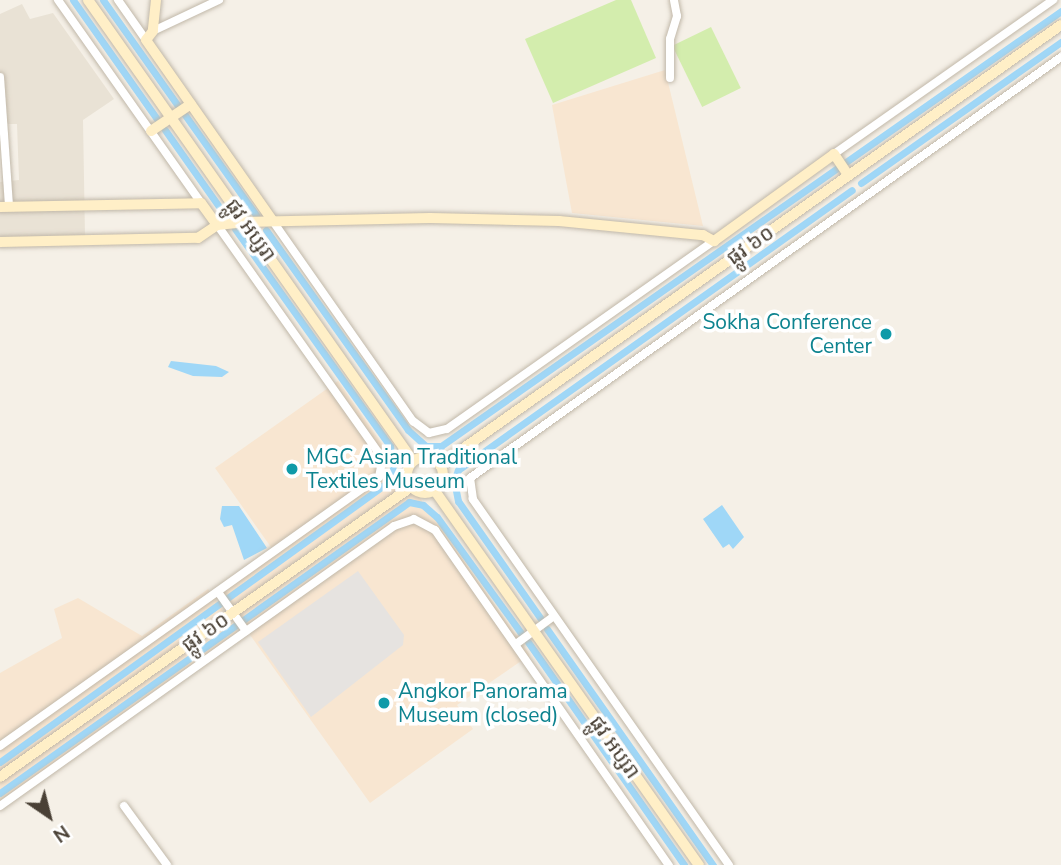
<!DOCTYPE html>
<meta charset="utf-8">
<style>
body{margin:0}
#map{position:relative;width:1061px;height:865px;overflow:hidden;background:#f5f0e7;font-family:"Nunito Sans","Noto Sans Khmer",sans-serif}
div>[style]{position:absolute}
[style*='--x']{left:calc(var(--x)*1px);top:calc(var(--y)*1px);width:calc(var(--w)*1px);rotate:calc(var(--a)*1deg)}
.residential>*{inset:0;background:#e9e2d5}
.commercial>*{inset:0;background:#f8e6d1}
.green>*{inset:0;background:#d3edad;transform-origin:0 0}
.parking>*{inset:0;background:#e6e3e0}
.water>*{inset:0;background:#9fd7f7}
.canal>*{height:7px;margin:-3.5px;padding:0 3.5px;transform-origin:3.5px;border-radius:3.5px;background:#9fd7f7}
.roads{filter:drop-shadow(0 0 2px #c1b8a9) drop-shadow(0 0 2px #c1b8a9)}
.street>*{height:8px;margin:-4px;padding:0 4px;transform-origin:4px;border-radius:4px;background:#fff}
.secondary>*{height:10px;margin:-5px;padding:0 5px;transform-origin:5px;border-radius:5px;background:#ffefc7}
.secondary>.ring{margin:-5px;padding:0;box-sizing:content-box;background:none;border:10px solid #ffefc7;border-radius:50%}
.dots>*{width:19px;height:19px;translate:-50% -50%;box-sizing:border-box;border:4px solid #fff;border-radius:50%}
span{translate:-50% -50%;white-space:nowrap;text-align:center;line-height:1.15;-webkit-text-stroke:7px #fff;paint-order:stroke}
.street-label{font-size:21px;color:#494035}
.culture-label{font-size:21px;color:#0d838f}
.right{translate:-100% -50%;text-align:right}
.left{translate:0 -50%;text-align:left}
.north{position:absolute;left:14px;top:781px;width:70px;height:70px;-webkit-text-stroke:5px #fff;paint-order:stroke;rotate:145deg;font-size:19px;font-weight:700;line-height:28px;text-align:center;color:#494035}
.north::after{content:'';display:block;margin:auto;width:24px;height:32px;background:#494035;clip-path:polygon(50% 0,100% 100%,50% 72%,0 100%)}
</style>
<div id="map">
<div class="residential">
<div style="clip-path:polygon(22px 4px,30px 19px,53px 13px,114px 99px,83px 120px,85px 236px,0 238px,0 182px,19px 180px,17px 124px,0 124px,0 14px)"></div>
</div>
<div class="commercial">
<div style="clip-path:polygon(665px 70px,703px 226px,572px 213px,552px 105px)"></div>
<div style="clip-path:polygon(338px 381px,530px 655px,457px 705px,473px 729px,370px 803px,218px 590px,273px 550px,215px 468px)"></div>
<div style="clip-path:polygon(208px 589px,239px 634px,0 803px,0 673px,62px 638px,54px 609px,78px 598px,142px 636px)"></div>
</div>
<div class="green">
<div style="clip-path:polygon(616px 0,631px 0,656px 58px,553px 103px,525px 39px)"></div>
<div style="left:711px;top:27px;width:68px;height:43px;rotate:64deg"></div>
</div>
<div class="parking">
<div style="clip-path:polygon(358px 571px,404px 635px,403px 645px,311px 717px,258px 642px)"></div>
</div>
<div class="water">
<div style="clip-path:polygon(171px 361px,216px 366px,229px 372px,222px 377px,193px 376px,168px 367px)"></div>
<div style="clip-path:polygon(722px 505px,744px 537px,733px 549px,729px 544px,723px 548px,703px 519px)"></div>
<div style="clip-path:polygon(222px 506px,239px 506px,267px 548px,244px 560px,232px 525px,224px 527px,220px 519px)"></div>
</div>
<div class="canal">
<div style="--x:73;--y:0;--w:146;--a:54.8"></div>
<div style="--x:103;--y:0;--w:130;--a:54.7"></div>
<div style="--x:185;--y:115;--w:123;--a:54.6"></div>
<div style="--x:165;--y:130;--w:108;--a:54.8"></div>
<div style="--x:861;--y:183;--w:245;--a:-35.2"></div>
<div style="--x:266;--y:230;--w:245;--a:54.6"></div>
<div style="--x:408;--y:430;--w:24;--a:42"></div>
<div style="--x:426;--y:446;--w:15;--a:0"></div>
<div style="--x:441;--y:446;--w:757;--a:-35.05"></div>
<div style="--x:541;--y:619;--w:144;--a:-125.1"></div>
<div style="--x:458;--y:501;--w:21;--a:-101"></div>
<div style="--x:454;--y:480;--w:11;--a:-68"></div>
<div style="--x:458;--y:470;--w:483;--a:-35.4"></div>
<div style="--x:547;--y:629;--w:289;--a:54.9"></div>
<div style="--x:528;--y:642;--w:272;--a:55"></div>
<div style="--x:0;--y:762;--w:486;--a:-35.8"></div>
<div style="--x:394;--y:478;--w:32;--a:-97"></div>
<div style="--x:390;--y:446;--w:267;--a:-125.5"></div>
<div style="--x:0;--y:793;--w:502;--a:-35.43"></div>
<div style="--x:409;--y:502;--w:14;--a:12"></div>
<div style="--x:423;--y:505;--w:18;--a:41"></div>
<div style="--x:437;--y:517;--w:143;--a:54.1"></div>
</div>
<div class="roads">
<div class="street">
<div style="--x:58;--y:0;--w:248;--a:54.8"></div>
<div style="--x:118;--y:0;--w:49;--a:55"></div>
<div style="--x:153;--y:31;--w:73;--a:-25.2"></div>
<div style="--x:0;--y:77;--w:130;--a:86"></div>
<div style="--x:670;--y:78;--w:39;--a:-90"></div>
<div style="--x:670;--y:39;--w:24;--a:-73"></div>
<div style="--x:677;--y:16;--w:16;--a:-101"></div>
<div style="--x:834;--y:154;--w:268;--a:-35.1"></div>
<div style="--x:272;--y:220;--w:246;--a:55"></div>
<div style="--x:413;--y:421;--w:20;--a:37"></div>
<div style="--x:429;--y:433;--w:18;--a:-13"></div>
<div style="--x:447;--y:429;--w:327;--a:-35.2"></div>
<div style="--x:218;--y:592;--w:48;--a:54.3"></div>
<div style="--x:516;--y:644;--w:47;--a:-36.4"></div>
<div style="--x:0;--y:746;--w:465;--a:-35.4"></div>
<div style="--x:379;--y:477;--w:16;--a:-79"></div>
<div style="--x:382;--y:461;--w:10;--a:-114"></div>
<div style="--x:378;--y:452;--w:278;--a:-125.3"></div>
<div style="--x:0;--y:806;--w:483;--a:-35.4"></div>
<div style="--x:394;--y:526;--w:21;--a:-19"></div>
<div style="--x:414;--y:519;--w:24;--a:28"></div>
<div style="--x:435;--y:530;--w:409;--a:55.1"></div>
<div style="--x:124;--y:806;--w:73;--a:53.9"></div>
<div style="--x:729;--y:865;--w:447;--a:-125"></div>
<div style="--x:473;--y:499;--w:21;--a:-98"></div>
<div style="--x:470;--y:478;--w:726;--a:-35.46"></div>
</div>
<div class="secondary">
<div style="--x:88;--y:0;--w:564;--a:54.82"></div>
<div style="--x:156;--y:0;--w:31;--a:96"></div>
<div style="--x:153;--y:31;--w:11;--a:128"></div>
<div style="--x:146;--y:40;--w:220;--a:55"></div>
<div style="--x:151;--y:131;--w:48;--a:-34"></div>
<div style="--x:0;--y:207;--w:201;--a:-1.1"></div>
<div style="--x:201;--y:203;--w:27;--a:54"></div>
<div style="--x:0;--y:242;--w:198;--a:-1.2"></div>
<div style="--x:198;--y:238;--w:23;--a:-34"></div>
<div style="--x:217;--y:225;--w:27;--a:-6"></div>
<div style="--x:244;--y:222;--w:186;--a:-1.2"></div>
<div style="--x:430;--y:218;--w:129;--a:1.3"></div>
<div style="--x:559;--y:221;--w:145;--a:5.6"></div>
<div style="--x:703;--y:235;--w:13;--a:29"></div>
<div style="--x:714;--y:241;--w:148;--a:-35.9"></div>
<div style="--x:834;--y:154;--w:25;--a:56"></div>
<div class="ring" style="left:407px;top:457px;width:26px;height:26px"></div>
<div style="--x:440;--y:465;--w:761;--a:-35.32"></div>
<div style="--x:435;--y:491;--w:458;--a:54.8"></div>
<div style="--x:0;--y:777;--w:503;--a:-35.21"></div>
</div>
</div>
<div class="dots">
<div style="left:886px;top:334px;background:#0f9aa8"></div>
<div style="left:292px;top:469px;background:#0f9aa8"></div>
<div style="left:384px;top:703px;background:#0f9aa8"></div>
</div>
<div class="street-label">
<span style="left:251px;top:230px;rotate:55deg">ផ្លូវ អប្សរា</span>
<span style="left:750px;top:245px;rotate:-35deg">ផ្លូវ ៦០</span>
<span style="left:205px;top:632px;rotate:-35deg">ផ្លូវ ៦០</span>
<span style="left:615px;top:747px;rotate:55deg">ផ្លូវ អប្សរា</span>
</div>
<div class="culture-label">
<span class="right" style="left:872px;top:334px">Sokha Conference<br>Center</span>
<span class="left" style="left:306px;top:469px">MGC Asian Traditional<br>Textiles Museum</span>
<span class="left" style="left:398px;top:703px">Angkor Panorama<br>Museum (closed)</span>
</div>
<div class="north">N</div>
</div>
